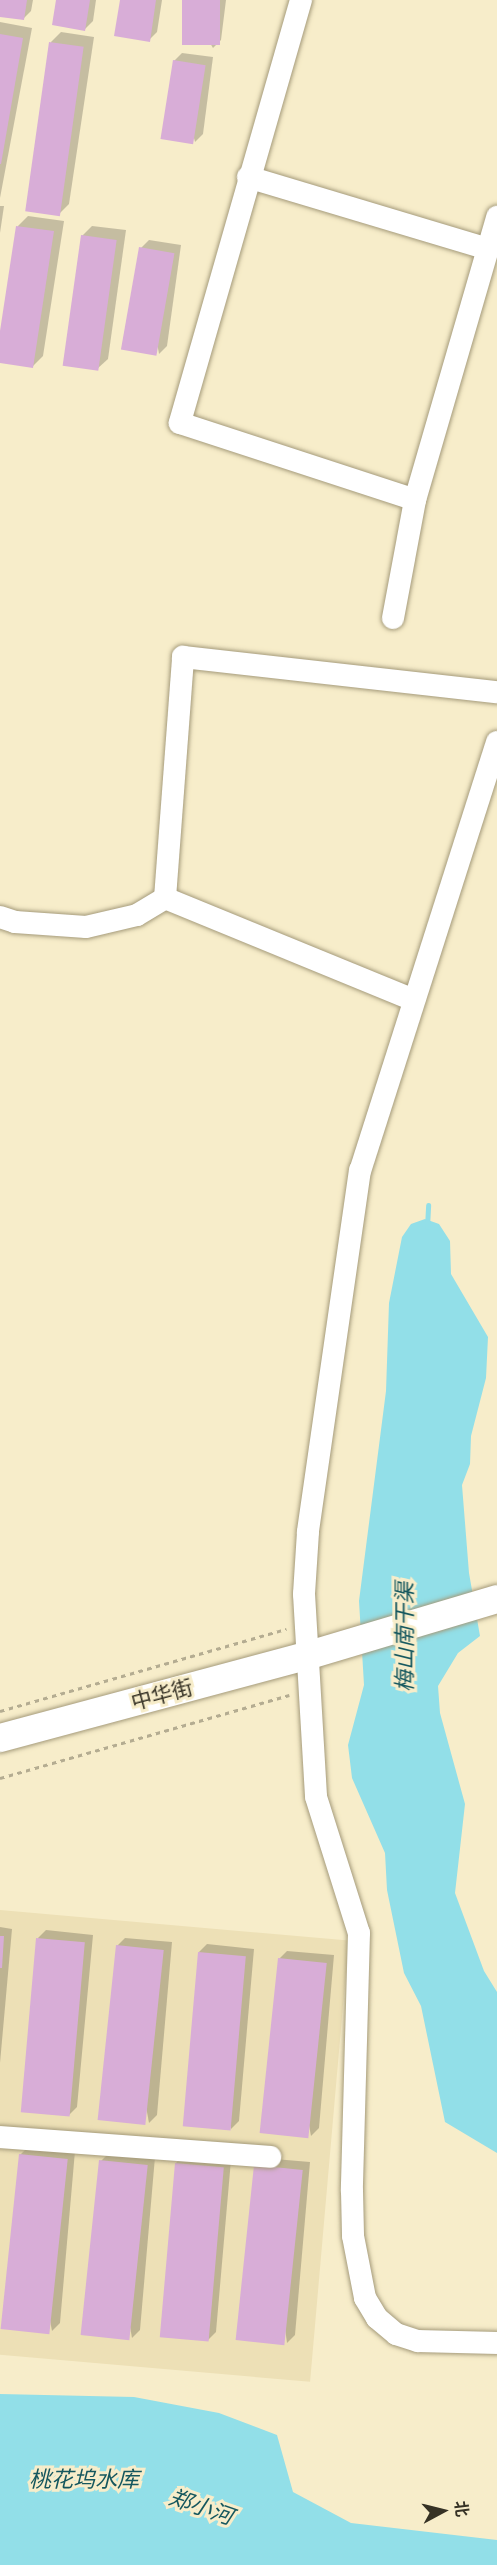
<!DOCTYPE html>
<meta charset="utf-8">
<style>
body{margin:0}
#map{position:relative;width:497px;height:2565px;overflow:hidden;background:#f7edca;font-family:"Space Grotesk","Noto Sans SC",sans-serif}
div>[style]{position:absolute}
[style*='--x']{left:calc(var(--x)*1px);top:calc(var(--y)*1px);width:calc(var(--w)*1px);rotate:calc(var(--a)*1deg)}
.built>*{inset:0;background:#ede0b6;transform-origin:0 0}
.water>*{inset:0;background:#92dfe8}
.shadow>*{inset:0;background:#0003}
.stream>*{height:5px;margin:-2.5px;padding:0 2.5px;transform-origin:2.5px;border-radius:2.5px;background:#92dfe8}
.building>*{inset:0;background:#d8add7;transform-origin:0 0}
.path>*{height:3px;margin-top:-1.5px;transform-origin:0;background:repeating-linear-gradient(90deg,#b4ac91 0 4.5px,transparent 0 9px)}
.roads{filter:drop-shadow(0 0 2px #a59b7b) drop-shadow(0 0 2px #a59b7b)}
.minor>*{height:22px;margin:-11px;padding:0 11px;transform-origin:11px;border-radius:11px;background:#fff}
.major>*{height:28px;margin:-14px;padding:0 14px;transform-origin:14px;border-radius:14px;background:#fff}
span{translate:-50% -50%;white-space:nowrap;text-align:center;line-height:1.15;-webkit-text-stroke:6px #f7edca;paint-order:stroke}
.street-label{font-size:21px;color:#363225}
.water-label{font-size:22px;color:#15575e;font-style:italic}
.north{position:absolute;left:413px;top:2481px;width:60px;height:60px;-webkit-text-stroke:4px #f7edca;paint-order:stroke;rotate:83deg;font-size:16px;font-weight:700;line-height:24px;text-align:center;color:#363225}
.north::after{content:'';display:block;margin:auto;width:21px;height:27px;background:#363225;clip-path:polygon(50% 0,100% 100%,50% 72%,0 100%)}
</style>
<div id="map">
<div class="built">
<div style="left:0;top:1910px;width:350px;height:443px;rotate:5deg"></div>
</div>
<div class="water">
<div style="clip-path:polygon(425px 1219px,439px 1224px,450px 1241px,451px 1274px,488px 1337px,486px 1378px,471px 1436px,470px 1464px,462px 1485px,469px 1573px,480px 1636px,458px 1653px,438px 1686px,440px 1713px,465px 1804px,455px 1893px,484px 1971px,497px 1992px,497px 2153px,445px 2122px,421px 2006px,404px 1973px,387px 1890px,385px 1853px,352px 1778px,348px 1745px,364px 1685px,359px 1601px,386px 1391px,389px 1303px,402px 1237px,411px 1224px)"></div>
<div style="clip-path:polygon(0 2394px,134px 2397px,219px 2413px,277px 2435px,293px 2492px,351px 2523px,497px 2540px,497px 2565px,0 2565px)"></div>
</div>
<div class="shadow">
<div style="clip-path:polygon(0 0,33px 0,31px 11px,23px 19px,0 15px)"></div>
<div style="clip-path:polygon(57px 0,96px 0,93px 21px,85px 29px)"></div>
<div style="clip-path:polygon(121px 0,162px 0,157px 32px,149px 40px)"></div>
<div style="clip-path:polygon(184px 0,226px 0,221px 40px,213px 48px)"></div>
<div style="clip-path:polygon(0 22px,32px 28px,0 198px)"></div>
<div style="clip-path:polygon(61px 32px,94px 37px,69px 204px,58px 215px,51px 42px)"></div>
<div style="clip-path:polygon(182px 53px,213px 57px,203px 134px,195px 142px,174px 61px)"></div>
<div style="clip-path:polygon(0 206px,4px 206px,0 233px)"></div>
<div style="clip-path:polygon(28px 216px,64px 221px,43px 356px,33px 366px,0 361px,18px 226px)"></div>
<div style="clip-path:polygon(92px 226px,126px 230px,108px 359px,97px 369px,82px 236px)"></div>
<div style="clip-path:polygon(149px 240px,181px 245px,167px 346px,159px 354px,141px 248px)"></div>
<div style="clip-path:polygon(0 1927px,12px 1929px,0 2063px)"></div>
<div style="clip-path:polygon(46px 1930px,93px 1935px,77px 2107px,69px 2115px,38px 1938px)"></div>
<div style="clip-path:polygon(125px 1938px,172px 1942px,157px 2115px,149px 2123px,117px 1946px)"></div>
<div style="clip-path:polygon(207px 1944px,254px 1949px,239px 2121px,231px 2129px,199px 1952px)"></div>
<div style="clip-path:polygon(287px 1951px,334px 1955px,319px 2128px,311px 2136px,279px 1959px)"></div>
<div style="clip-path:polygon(28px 2147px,75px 2151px,60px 2323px,52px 2331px,20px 2155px)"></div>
<div style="clip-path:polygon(109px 2153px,155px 2157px,140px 2330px,132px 2338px,101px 2161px)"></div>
<div style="clip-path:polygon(184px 2155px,231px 2160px,216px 2332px,208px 2340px,176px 2163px)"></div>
<div style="clip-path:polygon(263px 2158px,310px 2162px,295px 2335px,287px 2343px)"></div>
</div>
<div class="stream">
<div style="--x:427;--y:1227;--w:22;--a:-87"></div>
</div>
<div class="building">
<div style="clip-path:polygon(0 0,27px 0,24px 20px,0 17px)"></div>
<div style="clip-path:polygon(56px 0,90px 0,85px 31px,52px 25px)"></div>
<div style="clip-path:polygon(120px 0,156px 0,150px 42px,114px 36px)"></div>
<div style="left:182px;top:0;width:38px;height:45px"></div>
<div style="clip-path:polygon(0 34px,23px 38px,1px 164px,0 164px)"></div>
<div style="left:49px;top:42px;width:35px;height:171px;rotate:8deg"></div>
<div style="left:173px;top:60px;width:33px;height:80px;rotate:9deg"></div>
<div style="clip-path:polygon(16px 226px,54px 231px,33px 368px,0 363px,0 331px)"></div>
<div style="left:81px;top:235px;width:36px;height:132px;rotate:8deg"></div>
<div style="left:139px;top:247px;width:36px;height:104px;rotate:10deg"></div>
<div style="clip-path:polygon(0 1936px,4px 1936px,2px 1968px,0 1968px)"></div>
<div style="left:36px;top:1938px;width:49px;height:175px;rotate:5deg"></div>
<div style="left:116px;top:1945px;width:48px;height:176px;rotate:6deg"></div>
<div style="left:198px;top:1952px;width:48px;height:175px;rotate:5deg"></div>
<div style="left:278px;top:1958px;width:49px;height:176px;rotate:6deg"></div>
<div style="left:19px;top:2154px;width:49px;height:176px;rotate:6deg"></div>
<div style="left:99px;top:2160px;width:49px;height:176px;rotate:6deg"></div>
<div style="left:175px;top:2163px;width:49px;height:175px;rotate:5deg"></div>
<div style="left:254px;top:2165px;width:49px;height:176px;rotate:6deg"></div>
</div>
<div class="path">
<div style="--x:0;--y:1711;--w:298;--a:-16"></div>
<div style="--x:0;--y:1778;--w:301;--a:-16"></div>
</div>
<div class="roads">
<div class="minor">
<div style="--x:301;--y:0;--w:440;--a:106"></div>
<div style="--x:180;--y:423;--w:247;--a:18.1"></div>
<div style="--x:248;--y:177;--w:251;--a:16.7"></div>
<div style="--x:393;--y:618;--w:120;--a:-79.4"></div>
<div style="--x:415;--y:500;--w:295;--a:-73.8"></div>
<div style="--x:497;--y:742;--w:449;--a:107.7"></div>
<div style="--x:360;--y:1170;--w:366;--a:98.2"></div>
<div style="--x:308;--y:1532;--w:62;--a:93.7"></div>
<div style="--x:304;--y:1594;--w:203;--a:86.6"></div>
<div style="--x:316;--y:1797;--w:143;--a:72.5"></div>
<div style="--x:359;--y:1933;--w:258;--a:91.6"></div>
<div style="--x:352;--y:2191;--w:45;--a:88.7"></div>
<div style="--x:353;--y:2236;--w:63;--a:79"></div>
<div style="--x:365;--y:2298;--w:23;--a:59"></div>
<div style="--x:377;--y:2318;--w:25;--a:40"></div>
<div style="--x:396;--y:2334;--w:23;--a:18"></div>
<div style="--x:418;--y:2341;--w:79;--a:1.5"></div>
<div style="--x:165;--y:898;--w:269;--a:22.3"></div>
<div style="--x:0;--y:917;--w:16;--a:18"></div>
<div style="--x:15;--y:922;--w:71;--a:4"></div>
<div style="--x:86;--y:927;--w:52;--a:-13.2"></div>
<div style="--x:137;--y:915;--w:33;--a:-31"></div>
<div style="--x:165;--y:898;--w:242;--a:-85.7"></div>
<div style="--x:183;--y:657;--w:316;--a:6.4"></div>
<div style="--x:0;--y:2137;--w:271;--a:4.2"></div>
</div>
<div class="major">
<div style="--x:0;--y:1738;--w:317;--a:-15"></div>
<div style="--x:306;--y:1656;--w:199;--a:-16.6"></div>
</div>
</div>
<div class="street-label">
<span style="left:162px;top:1695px;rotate:-15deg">中华街</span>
</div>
<div class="water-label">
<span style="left:405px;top:1637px;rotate:-90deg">梅山南干渠</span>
<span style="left:84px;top:2480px">桃花坞水库</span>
<span style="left:201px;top:2507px;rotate:19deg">郑小河</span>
</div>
<div class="north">北</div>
</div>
